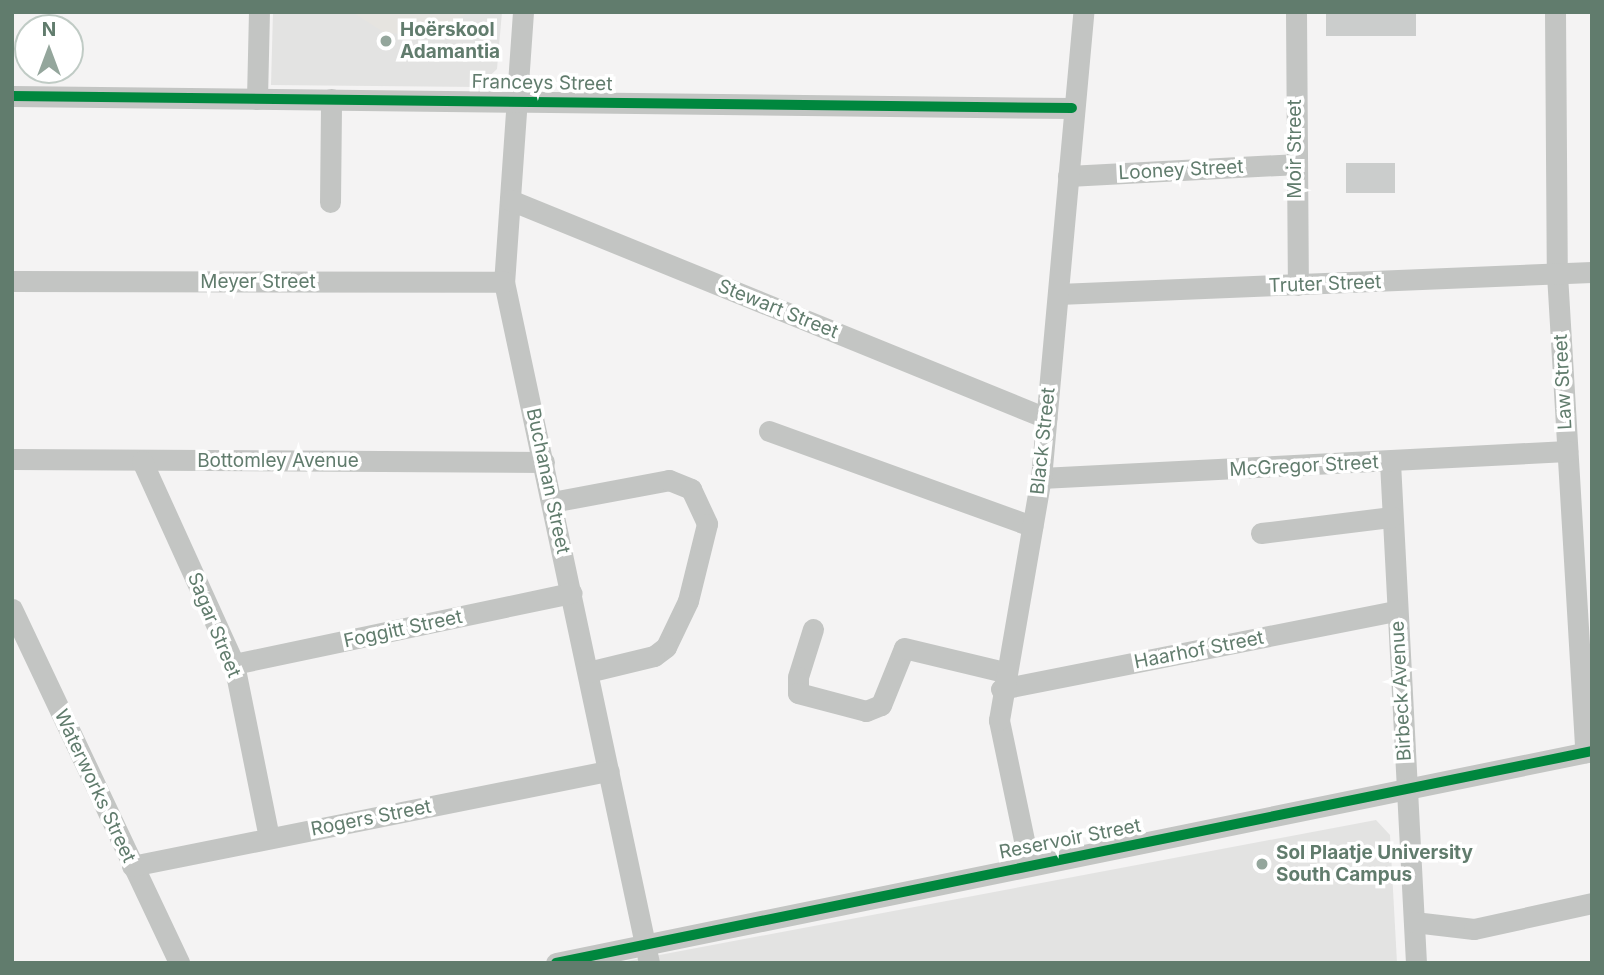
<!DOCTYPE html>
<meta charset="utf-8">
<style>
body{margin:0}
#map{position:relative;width:1604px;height:975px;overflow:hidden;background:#f4f3f3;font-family:Inter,sans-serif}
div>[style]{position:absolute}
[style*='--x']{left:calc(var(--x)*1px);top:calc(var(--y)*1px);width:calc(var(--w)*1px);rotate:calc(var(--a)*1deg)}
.built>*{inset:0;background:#e3e3e2}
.green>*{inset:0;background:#e6e4e0}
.building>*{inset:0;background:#cbcdcc;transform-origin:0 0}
.minor>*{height:21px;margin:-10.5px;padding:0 10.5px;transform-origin:10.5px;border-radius:10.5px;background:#c3c5c3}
.cycleway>*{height:10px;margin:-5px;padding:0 5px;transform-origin:5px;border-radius:5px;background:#00873e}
.dots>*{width:19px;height:19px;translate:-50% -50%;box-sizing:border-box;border:4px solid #fff;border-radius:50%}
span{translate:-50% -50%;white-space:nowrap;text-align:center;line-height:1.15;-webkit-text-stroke:7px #fff;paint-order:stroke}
.poi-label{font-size:19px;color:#617c6d;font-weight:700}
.left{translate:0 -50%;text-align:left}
.street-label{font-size:19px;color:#617c6d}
.frame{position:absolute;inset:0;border:14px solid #617c6d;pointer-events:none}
.north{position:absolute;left:14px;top:14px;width:70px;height:70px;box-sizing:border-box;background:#fff;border:2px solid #c0cbc5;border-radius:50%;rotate:0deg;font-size:19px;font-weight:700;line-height:28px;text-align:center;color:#617c6d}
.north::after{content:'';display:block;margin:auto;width:24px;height:32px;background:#94a69c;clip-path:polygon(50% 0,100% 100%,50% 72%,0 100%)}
</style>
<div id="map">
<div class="built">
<div style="clip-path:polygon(273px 12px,502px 12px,497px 69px,478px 87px,271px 85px)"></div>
<div style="clip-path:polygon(1376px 820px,1390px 835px,1397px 963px,617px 963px)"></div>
</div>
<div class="green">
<div style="clip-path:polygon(352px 12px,469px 12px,438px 32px,421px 35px,385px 33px)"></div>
</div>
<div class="building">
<div style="left:1326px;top:12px;width:90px;height:24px"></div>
<div style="left:1395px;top:163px;width:30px;height:49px;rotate:90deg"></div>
</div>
<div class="minor">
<div style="--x:523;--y:12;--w:271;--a:94"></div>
<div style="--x:504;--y:282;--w:696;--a:77.98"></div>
<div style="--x:1296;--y:12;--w:273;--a:89.6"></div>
<div style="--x:1555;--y:12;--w:262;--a:89.6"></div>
<div style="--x:1557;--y:274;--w:479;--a:86.6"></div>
<div style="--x:12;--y:96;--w:1060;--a:0.65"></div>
<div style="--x:257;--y:99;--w:87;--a:-88.7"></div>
<div style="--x:1068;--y:176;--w:226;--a:-3"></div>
<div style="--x:510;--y:200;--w:579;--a:22.13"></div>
<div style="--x:330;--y:202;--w:103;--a:-89.4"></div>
<div style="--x:12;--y:281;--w:492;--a:0.1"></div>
<div style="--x:1058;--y:294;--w:534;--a:-2.36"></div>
<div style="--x:769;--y:431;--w:280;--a:19.9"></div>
<div style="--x:12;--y:459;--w:532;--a:0.32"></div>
<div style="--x:142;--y:461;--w:223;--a:65.6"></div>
<div style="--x:234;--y:664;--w:177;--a:78.6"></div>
<div style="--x:1390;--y:462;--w:502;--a:87.03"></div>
<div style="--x:1041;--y:478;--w:527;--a:-2.94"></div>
<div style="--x:552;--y:502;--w:119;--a:-10.6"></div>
<div style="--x:669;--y:480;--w:24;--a:22"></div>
<div style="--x:691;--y:489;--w:38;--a:65"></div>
<div style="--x:707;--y:524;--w:79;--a:103.9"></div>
<div style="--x:688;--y:601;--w:51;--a:115.6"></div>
<div style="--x:666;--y:647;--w:15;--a:143"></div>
<div style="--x:654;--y:656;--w:68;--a:166.4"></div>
<div style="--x:1261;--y:533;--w:132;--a:-7"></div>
<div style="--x:12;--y:609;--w:391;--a:64.7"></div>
<div style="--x:813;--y:629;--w:50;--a:107.4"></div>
<div style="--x:798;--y:677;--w:16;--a:90"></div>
<div style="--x:798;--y:693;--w:70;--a:14.8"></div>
<div style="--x:866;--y:711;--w:16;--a:-22"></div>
<div style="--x:881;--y:705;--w:61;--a:-68"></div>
<div style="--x:904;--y:648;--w:103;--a:13.5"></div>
<div style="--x:234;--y:664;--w:345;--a:-11.9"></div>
<div style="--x:1001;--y:689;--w:403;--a:-11.2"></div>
<div style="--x:1029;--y:864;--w:147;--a:-101.8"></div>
<div style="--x:999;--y:720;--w:246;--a:-80.2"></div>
<div style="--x:1041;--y:478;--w:468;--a:-84.8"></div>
<div style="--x:132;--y:866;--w:486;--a:-11.3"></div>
<div style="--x:1414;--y:922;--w:60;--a:6.7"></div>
<div style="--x:1474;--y:929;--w:121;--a:-12.4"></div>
<div style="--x:556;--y:963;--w:1057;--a:-11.56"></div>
</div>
<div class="cycleway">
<div style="--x:12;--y:96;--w:1060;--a:0.65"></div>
<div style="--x:556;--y:963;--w:1057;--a:-11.56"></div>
</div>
<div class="dots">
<div style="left:386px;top:41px;background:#94a69c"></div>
<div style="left:1262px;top:864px;background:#94a69c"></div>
</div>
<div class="poi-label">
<span class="left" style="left:400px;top:41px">Hoërskool<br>Adamantia</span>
<span class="left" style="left:1276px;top:864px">Sol Plaatje University<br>South Campus</span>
</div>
<div class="street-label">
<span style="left:542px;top:83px;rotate:1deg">Franceys Street</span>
<span style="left:1295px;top:149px;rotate:-90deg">Moir Street</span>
<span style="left:1181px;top:170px;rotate:-3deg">Looney Street</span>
<span style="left:258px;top:282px">Meyer Street</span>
<span style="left:1325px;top:284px;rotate:-2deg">Truter Street</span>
<span style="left:778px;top:309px;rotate:22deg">Stewart Street</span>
<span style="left:1563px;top:382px;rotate:-93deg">Law Street</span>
<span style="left:1043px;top:441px;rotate:-84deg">Black Street</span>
<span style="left:278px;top:461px">Bottomley Avenue</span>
<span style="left:1304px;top:466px;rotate:-3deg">McGregor Street</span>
<span style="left:548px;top:481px;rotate:78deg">Buchanan Street</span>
<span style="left:214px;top:625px;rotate:68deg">Sagar Street</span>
<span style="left:403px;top:629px;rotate:-12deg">Foggitt Street</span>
<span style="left:1199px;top:650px;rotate:-11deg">Haarhof Street</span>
<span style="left:1401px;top:691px;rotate:-93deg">Birbeck Avenue</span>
<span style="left:95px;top:786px;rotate:65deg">Waterworks Street</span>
<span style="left:371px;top:818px;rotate:-11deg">Rogers Street</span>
<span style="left:1070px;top:839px;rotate:-11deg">Reservoir Street</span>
</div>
<div class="frame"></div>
<div class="north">N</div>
</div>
